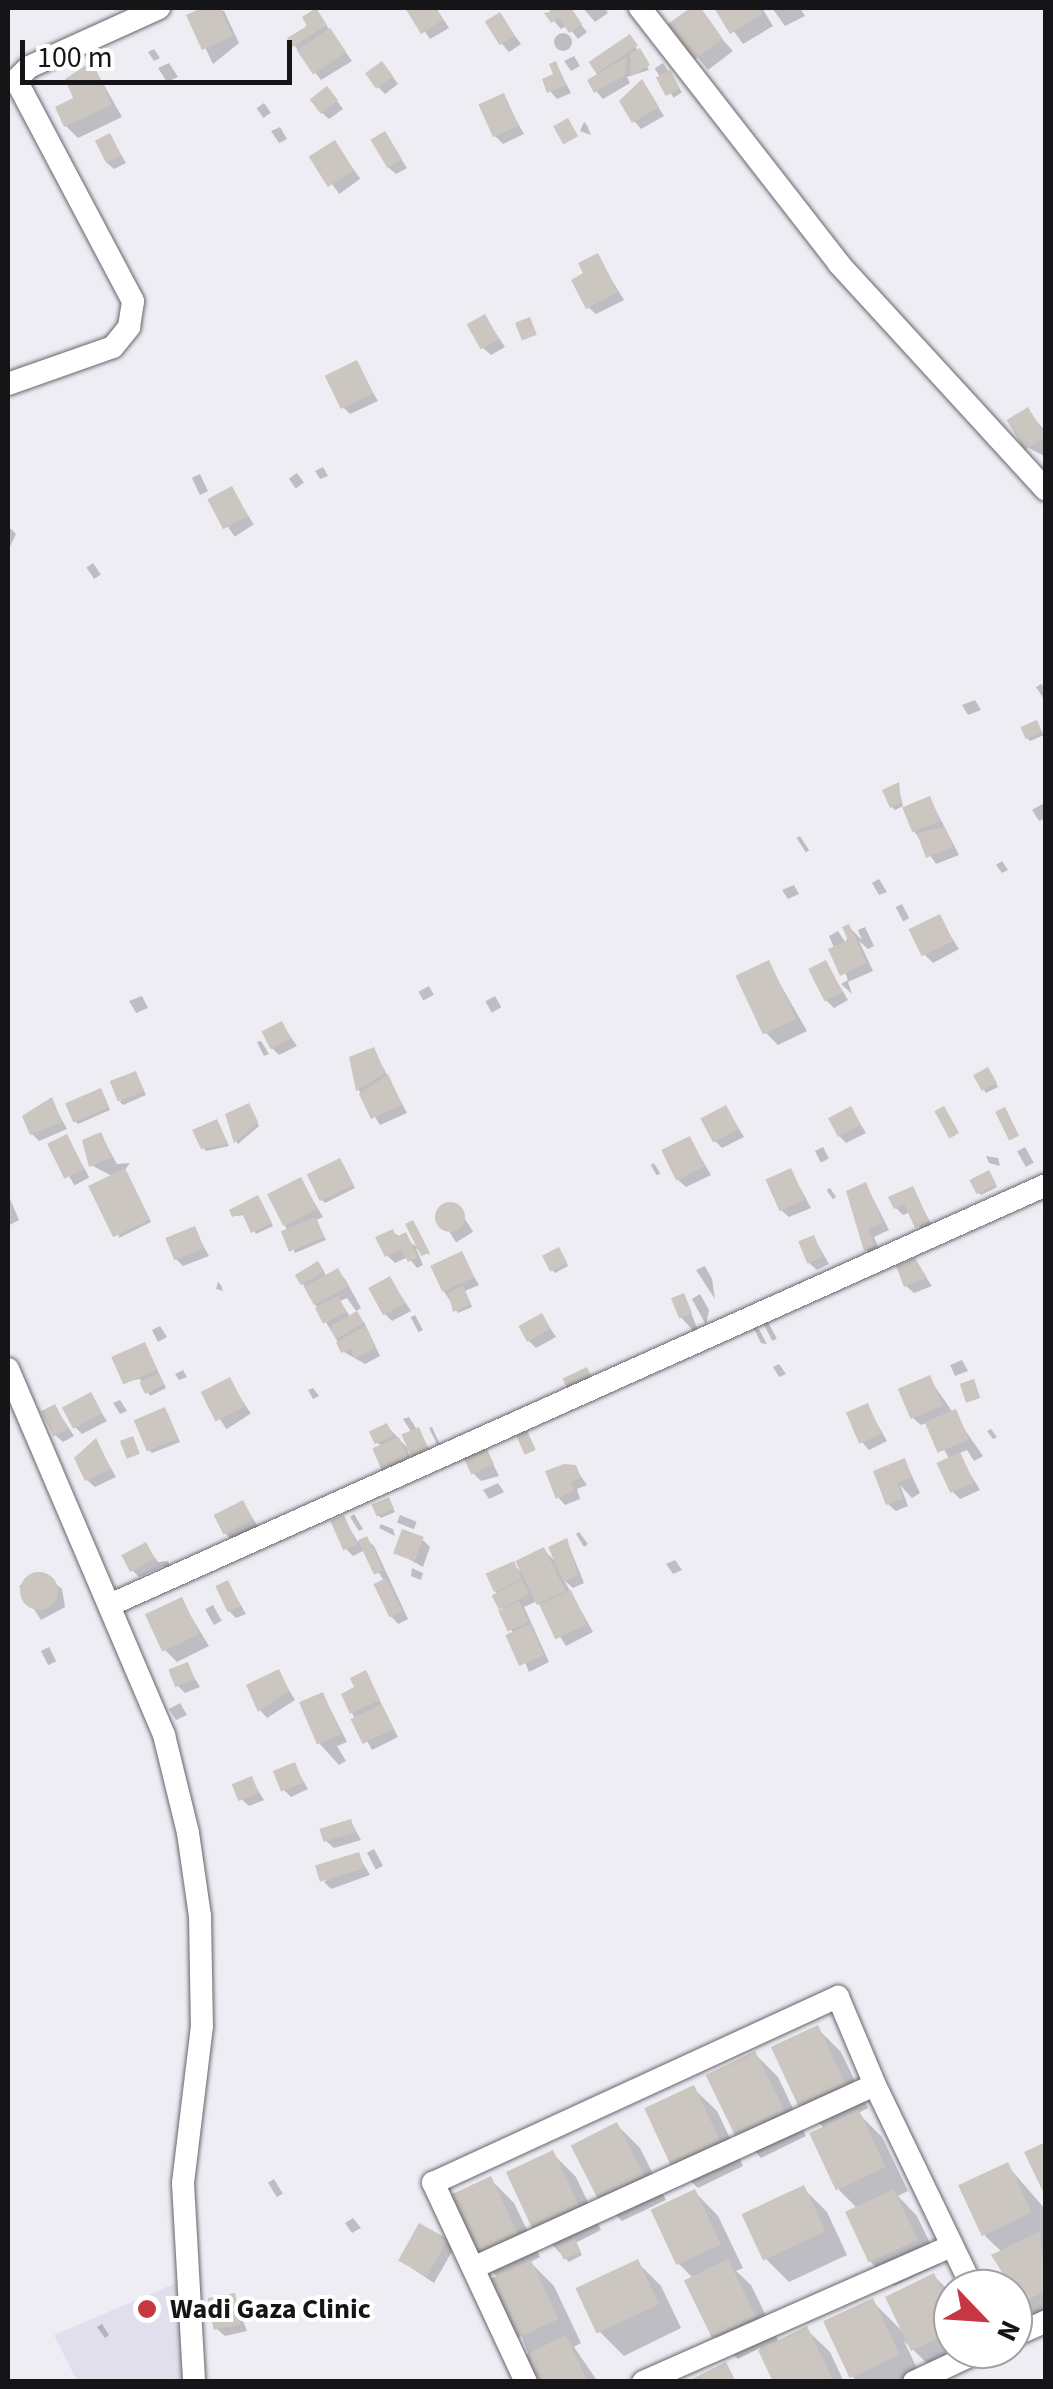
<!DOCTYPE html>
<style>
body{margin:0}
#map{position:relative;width:1053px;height:2389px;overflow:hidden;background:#eeedf4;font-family:"Source Sans 3",sans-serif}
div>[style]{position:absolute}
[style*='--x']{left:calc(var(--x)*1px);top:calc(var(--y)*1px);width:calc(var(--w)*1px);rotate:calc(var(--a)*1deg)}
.built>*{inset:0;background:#e2dfed}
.shadow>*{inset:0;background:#0003;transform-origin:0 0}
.round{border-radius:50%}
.building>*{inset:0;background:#cbc6c0;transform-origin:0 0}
.roads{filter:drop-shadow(0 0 2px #67656c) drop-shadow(0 0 2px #67656c)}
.minor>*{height:22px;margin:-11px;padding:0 11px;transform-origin:11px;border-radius:11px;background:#fff}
.dots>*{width:28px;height:28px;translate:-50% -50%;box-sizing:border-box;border:5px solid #fff;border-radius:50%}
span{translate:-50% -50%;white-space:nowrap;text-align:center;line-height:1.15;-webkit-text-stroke:8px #fff;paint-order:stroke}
.poi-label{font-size:28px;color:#151416;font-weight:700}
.left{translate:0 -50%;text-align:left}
.frame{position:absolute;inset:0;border:10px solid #151416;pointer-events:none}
.north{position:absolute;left:933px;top:2269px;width:100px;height:100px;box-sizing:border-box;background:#fff;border:2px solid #a1a1a2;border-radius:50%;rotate:115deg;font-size:28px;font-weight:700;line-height:40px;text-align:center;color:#151416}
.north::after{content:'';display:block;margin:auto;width:35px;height:45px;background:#c73741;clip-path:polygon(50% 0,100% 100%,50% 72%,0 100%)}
.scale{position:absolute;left:20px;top:40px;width:272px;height:45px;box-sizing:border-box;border:5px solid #151416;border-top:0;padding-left:12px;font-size:30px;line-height:35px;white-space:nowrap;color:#151416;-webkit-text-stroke:8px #fff;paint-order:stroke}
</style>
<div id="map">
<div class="built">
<div style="clip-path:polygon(176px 2283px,185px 2381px,77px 2381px,54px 2335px)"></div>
</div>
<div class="shadow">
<div style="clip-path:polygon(208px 8px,224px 11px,239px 43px,213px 64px,190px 16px)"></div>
<div style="clip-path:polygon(408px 8px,436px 8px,449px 28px,430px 39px)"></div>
<div style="clip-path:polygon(552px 8px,568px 8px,587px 32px,578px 39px,567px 25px,561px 29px,548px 14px)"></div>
<div style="clip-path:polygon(583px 8px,605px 8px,608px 13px,595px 22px)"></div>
<div style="clip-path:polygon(694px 8px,733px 51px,708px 70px,671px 24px)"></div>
<div style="clip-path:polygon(717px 8px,762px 8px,773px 26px,743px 44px)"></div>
<div style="clip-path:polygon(772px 8px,800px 8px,805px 16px,785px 26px)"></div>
<div style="clip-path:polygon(316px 11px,352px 61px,321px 80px,294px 45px)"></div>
<div style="clip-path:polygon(500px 16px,521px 44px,509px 52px,502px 44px)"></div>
<div class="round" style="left:554px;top:33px;width:18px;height:18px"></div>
<div style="clip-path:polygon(630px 37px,649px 70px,627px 77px,630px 83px,603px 99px,596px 91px,597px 71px)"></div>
<div style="clip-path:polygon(154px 49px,160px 58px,154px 61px,148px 52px)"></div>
<div style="clip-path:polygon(574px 56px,580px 66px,571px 71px,564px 61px)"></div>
<div style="clip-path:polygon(169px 63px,178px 77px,167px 82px,158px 68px)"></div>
<div style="left:663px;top:63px;width:35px;height:10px;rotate:57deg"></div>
<div style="clip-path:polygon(92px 64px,122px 117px,78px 138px,66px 126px)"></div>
<div style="clip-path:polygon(556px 64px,571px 93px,557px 99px,550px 91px)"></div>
<div style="clip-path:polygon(389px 72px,398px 84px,385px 94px,378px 87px)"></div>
<div style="clip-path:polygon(642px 82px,664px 116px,641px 129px,634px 121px)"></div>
<div style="clip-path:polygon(503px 96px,524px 134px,503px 144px,495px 136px)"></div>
<div style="clip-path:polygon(334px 97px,343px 109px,329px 119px,321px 112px)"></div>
<div style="left:264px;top:103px;width:12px;height:9px;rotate:55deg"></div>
<div style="clip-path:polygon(584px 122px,587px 125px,591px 135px,580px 131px)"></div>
<div style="clip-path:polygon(280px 127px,287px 139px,279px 143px,271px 131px)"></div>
<div style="clip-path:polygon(385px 134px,407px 168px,396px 174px,388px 167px)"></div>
<div style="clip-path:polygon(110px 136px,126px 163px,114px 169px,106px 162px)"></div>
<div style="left:335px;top:144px;width:43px;height:26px;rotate:54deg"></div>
<div style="clip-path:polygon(597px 256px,624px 300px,596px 314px,588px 307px,587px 274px)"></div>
<div style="clip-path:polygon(485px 317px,505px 347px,491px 355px,483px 348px)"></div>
<div style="clip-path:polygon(356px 363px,378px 401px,350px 414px,343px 407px)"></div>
<div style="clip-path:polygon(1028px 411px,1046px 432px,1046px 457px,1029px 448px)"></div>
<div style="clip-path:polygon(323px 467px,328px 476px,320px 479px,315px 471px)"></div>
<div style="left:297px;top:473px;width:12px;height:10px;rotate:55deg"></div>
<div style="left:200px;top:474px;width:19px;height:9px;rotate:65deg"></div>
<div style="left:231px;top:489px;width:42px;height:23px;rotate:57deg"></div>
<div style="clip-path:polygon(8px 526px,16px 534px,8px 551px)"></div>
<div style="left:93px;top:563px;width:14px;height:8px;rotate:56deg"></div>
<div style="clip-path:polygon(1041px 684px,1046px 689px,1045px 701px,1036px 687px)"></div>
<div style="clip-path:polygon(975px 700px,981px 710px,968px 715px,962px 705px)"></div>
<div style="clip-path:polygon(1036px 723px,1044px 735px,1030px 741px,1027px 738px)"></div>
<div style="clip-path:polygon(898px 785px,903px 806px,895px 810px,892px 807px)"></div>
<div style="clip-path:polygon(930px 799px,959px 855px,936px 864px,914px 831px)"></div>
<div style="clip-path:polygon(1046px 802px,1046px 818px,1039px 821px,1032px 810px)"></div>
<div style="left:800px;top:836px;width:17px;height:4px;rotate:57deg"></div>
<div style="clip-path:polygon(1002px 861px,1008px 870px,1002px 873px,996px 865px)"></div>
<div style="clip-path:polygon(879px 879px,887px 892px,879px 895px,872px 883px)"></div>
<div style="clip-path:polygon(794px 885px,799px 894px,788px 899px,782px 890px)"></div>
<div style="left:902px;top:904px;width:16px;height:7px;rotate:63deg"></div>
<div style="clip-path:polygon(939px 918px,959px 949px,933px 963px,925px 955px)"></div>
<div style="clip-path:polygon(849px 927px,862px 940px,858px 930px,865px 927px,874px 946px,868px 949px,859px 941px,873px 971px,848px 982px,852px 994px,841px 984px,848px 980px,829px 936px,838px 931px,846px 943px)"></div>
<div style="clip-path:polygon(768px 963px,807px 1031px,778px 1045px,766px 1033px)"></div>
<div style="clip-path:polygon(826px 963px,848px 1000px,834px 1008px,826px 1000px)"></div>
<div style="left:429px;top:986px;width:10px;height:12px;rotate:61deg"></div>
<div style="clip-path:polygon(142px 996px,148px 1008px,136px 1013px,129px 1001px)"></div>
<div style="left:495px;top:996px;width:13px;height:11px;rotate:61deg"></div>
<div style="clip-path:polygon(282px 1024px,297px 1046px,279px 1055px,272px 1048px)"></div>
<div style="clip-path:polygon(261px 1041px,269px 1054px,264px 1056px,257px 1042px)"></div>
<div style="clip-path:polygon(374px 1050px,407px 1113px,380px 1125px,358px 1089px)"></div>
<div style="clip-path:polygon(991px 1073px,998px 1087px,986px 1093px,984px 1090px)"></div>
<div style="clip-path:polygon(138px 1077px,146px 1095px,123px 1105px,120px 1102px)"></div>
<div style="clip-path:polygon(103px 1094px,110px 1110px,78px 1124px,75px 1121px)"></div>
<div style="clip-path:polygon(51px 1100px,67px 1129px,39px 1141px,32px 1134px)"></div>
<div style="clip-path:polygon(726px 1108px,744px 1137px,722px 1148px,715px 1141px)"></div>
<div style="clip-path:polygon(251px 1109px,259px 1126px,238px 1144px,236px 1141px)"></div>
<div style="clip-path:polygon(851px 1109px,866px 1133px,846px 1143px,839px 1136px)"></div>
<div style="clip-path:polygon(219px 1125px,229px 1146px,206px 1151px,203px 1147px)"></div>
<div style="clip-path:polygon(101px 1135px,117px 1164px,130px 1163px,124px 1171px,151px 1222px,119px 1238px,114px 1177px,91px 1165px)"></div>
<div style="left:67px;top:1137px;width:46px;height:17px;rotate:61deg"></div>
<div style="clip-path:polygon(690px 1139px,711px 1175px,686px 1187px,678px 1180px)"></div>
<div style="left:823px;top:1147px;width:13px;height:9px;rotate:63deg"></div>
<div style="left:1025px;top:1147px;width:18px;height:9px;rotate:61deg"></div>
<div style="clip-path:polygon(986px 1156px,998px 1158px,1000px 1166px,989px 1163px)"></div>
<div style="left:654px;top:1163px;width:12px;height:4px;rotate:59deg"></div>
<div style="clip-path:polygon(343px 1164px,355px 1188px,325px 1203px,322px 1200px)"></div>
<div style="clip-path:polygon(791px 1171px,811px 1208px,789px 1217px,781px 1210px)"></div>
<div style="clip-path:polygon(991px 1176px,997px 1187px,981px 1195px,978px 1192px)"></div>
<div style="clip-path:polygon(301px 1180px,323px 1217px,316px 1220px,326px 1240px,295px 1253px,285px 1225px)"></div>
<div style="clip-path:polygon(866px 1185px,889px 1230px,874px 1237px,881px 1254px,873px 1257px,866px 1250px)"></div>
<div style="left:830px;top:1188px;width:11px;height:4px;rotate:56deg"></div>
<div style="clip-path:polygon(912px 1189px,934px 1229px,924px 1234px,910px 1212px,903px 1215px,896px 1208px)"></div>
<div style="clip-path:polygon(8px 1194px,19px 1220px,8px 1226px)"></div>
<div style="clip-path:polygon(261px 1201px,273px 1226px,256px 1234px,245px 1215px,234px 1216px)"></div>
<div style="left:455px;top:1203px;width:34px;height:20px;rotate:58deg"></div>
<div style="clip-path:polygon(416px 1226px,430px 1255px,416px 1248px,423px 1265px,417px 1268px,408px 1257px,395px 1263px,387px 1255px,392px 1232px,419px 1248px)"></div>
<div style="clip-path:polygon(194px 1229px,209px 1256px,183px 1266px,176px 1259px)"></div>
<div style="clip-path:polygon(814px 1238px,829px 1264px,817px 1270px,809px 1263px)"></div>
<div style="clip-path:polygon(562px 1253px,568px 1266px,555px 1273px,552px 1270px)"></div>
<div style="clip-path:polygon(461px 1254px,479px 1285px,465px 1291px,472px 1307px,458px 1313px,443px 1290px)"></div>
<div style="clip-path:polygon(915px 1261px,932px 1286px,914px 1293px,906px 1286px)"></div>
<div style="clip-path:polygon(705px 1266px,712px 1279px,715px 1299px,696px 1270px)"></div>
<div style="clip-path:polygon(321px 1267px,327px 1277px,338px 1271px,345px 1279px,361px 1308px,356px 1311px,347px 1298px,340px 1301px,351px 1318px,364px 1322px,380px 1356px,365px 1364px,344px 1352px,298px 1276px)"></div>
<div style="clip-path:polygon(390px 1279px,411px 1311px,392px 1321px,384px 1313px)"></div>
<div style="clip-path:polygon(218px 1282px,221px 1285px,223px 1291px,216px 1289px)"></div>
<div style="clip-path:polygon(700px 1294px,709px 1310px,706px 1325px,692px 1299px)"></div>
<div style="clip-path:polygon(684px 1296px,698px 1330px,694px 1332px,681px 1317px)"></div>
<div style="left:415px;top:1315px;width:17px;height:5px;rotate:62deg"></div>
<div style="clip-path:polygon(542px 1316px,556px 1337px,536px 1348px,528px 1340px)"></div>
<div style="left:767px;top:1320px;width:21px;height:5px;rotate:62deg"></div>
<div style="clip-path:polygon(160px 1326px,167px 1337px,158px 1342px,152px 1330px)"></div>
<div style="clip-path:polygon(753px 1327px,759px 1329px,767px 1344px,761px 1343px)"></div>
<div style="clip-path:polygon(145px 1344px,166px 1388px,150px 1396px,140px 1379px,125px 1382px)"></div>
<div style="clip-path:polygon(962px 1360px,968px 1371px,955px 1376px,950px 1365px)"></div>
<div style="clip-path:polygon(779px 1364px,786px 1374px,779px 1377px,773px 1367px)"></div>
<div style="clip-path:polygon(183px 1370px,187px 1377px,179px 1380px,175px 1374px)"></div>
<div style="clip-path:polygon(929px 1378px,983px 1456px,974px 1461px,967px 1450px,958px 1454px,980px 1490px,960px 1499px,953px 1492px,950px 1460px,928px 1422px,921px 1425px,913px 1418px)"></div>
<div style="left:229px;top:1380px;width:40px;height:29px;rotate:57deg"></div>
<div style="clip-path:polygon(313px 1388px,319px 1396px,313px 1399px,308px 1390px)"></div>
<div style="clip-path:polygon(90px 1395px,107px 1421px,82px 1434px,75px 1427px)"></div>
<div style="clip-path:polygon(120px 1400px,127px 1411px,120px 1414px,113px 1403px)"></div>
<div style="clip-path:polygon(867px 1406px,887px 1441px,869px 1450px,862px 1442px)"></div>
<div style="clip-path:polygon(55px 1407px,74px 1436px,63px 1442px,55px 1435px)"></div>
<div style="clip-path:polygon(167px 1413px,180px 1442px,152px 1453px,149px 1450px)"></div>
<div style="clip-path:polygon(409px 1417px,435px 1458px,421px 1464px,407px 1449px,415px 1468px,376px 1442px,387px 1426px,413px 1454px,412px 1433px,403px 1419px)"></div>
<div style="clip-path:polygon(432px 1427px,441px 1447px,439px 1448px,429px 1428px)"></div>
<div style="clip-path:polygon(991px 1429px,997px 1437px,993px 1439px,987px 1431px)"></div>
<div style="clip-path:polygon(96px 1442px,116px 1477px,95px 1487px,87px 1480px)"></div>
<div style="clip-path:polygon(486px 1450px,499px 1476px,481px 1481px,473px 1473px)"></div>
<div style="clip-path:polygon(905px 1461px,920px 1493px,912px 1498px,900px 1485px,908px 1506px,896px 1511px,888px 1504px)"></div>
<div style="clip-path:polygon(575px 1468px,587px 1485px,577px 1489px,580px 1499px,565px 1505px,558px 1497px)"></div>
<div style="clip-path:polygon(498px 1483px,504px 1492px,489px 1499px,483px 1490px)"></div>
<div style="clip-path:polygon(388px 1500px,395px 1512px,381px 1518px,378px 1515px)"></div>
<div style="clip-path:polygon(243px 1503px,259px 1528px,232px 1540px,225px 1533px)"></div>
<div style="clip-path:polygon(354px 1514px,363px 1529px,359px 1531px,350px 1517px)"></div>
<div style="left:400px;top:1515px;width:18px;height:8px;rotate:22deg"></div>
<div style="clip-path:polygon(343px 1518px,358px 1542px,366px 1539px,374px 1546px,408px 1619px,398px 1624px,391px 1616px,384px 1581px,365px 1550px,353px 1556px,346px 1549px)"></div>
<div style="clip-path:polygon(381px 1524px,393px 1529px,395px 1536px,379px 1528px)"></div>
<div style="clip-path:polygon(579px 1532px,588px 1544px,584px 1547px,576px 1534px)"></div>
<div style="clip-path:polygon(423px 1540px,430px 1547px,423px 1567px,396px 1552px)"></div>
<div style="clip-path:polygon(567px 1541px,584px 1583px,573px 1588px,564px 1580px,593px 1632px,566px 1646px,537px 1601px,524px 1607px,549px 1662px,529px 1672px,489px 1575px,513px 1564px,524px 1575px,544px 1550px,558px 1564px)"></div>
<div style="clip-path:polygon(146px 1545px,158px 1562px,168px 1561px,173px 1573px,163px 1566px,139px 1577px,132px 1570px)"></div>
<div style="clip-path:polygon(675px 1560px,682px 1570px,673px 1574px,666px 1564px)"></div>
<div style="clip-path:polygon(412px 1568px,423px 1573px,421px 1580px,411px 1576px)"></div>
<div style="clip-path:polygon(43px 1573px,62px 1589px,65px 1607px,41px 1620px,19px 1586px)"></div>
<div style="clip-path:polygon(228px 1583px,246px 1614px,236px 1618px,229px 1611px)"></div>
<div style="clip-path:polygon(181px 1600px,209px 1646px,177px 1662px,165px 1650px)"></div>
<div style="left:213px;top:1605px;width:18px;height:9px;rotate:61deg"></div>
<div style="left:49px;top:1647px;width:16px;height:9px;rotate:63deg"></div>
<div style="clip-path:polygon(187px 1665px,200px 1687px,185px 1693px,178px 1686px)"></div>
<div style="clip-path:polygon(278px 1672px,295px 1700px,267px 1718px,260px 1710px)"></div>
<div style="clip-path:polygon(366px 1673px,398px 1737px,372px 1750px,352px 1713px)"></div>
<div style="clip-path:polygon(323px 1695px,347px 1742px,337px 1746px,346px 1761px,339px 1765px,319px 1743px)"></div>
<div style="clip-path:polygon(180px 1703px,187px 1715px,176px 1720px,169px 1709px)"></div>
<div style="clip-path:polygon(294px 1765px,308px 1789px,291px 1797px,283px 1789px)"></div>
<div style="clip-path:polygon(251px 1779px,264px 1800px,249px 1806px,241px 1799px)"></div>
<div style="clip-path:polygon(351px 1822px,361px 1840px,334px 1848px,326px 1841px)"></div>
<div style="left:374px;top:1849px;width:19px;height:8px;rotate:62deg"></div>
<div style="clip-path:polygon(358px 1855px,370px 1875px,331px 1889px,324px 1882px)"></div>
<div style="clip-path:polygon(817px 2028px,841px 2052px,868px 2108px,858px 2113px,882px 2137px,908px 2191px,898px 2196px,917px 2216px,940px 2264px,894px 2286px,871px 2262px,858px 2209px,839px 2190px,825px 2129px,801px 2105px)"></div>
<div style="clip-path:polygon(755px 2054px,778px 2077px,806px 2136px,761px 2158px,738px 2134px)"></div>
<div style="clip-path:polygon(693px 2088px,717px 2111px,743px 2166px,698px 2188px,674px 2165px)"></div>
<div style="clip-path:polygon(617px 2125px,640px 2148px,666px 2200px,622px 2221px,598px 2198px)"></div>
<div style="clip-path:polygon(552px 2153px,576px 2177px,601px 2230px,575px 2243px,582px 2255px,569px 2262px,535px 2227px)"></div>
<div style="clip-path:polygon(1007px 2165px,1046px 2210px,1046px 2333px,1017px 2304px,994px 2256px,1002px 2252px,985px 2236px)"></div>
<div style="left:274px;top:2179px;width:17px;height:7px;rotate:59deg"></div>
<div style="clip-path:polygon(490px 2179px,514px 2203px,540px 2257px,530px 2262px,554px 2286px,581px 2343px,574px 2347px,598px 2382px,540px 2382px,498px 2278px,475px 2254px)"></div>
<div style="clip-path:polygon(803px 2188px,827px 2212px,847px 2255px,789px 2282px,766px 2259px)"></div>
<div style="clip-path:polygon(695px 2192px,718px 2216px,743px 2268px,736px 2271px,751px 2285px,779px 2342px,806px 2329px,830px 2352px,844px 2382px,776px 2382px,760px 2348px,738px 2359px,714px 2336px,693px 2278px,679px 2264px)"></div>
<div style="clip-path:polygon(353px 2218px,361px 2228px,352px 2233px,345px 2223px)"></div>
<div style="clip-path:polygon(446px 2241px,454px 2248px,434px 2283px,401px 2261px)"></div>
<div style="clip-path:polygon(637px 2262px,661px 2286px,681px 2328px,624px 2356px,600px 2332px)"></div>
<div style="clip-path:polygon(934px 2276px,953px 2295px,953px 2349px,981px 2349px,937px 2373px,904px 2341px,922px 2379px,858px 2382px,853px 2377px,872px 2301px,905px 2334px)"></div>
<div style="clip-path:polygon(234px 2296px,247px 2331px,225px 2336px,217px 2329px)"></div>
<div style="clip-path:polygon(102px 2324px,109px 2335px,105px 2338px,97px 2327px)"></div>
</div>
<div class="building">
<div style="clip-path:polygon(202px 8px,220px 8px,233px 36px,202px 50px,186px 15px)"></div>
<div style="clip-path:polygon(316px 8px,327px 25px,292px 47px,287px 38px,307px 26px,302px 17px)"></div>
<div style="clip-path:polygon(405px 8px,436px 8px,443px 20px,421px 34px)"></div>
<div style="clip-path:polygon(571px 8px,582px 24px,569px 33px,559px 18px,551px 23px,544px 13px)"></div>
<div style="clip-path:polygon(690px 8px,701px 8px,723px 39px,694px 60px,668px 24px)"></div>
<div style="clip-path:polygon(714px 8px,759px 8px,763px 14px,730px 34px)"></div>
<div style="left:500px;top:12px;width:28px;height:18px;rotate:58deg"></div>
<div style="left:330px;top:28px;width:29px;height:40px;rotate:56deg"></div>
<div style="left:630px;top:34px;width:14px;height:50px;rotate:56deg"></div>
<div style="clip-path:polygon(640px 48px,650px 65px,631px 76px,630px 54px)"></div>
<div style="clip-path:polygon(627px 57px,625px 75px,594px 93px,587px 80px)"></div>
<div style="clip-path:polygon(92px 61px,112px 105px,64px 127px,55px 107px,73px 98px,65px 79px)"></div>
<div style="left:382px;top:61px;width:19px;height:21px;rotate:54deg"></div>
<div style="clip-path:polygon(556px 61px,566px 85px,547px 93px,542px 79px,553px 74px,549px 64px)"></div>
<div style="left:670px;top:70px;width:21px;height:16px;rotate:62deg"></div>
<div style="clip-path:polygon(642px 79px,659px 107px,632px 123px,619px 101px)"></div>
<div style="left:327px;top:86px;width:18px;height:22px;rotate:52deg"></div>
<div style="left:504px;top:93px;width:36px;height:28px;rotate:66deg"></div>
<div style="left:568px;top:118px;width:21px;height:17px;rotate:61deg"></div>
<div style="left:385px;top:131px;width:33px;height:17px;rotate:59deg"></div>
<div style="left:110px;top:133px;width:25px;height:17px;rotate:63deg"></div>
<div style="left:335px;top:140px;width:36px;height:31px;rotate:58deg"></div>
<div style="clip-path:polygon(598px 253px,618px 292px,586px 309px,571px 280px,583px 273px,578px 263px)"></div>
<div style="left:485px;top:314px;width:29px;height:21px;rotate:61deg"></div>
<div style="left:530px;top:317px;width:19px;height:16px;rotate:69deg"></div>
<div style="left:357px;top:360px;width:37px;height:36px;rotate:64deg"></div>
<div style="left:1028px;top:407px;width:35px;height:25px;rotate:59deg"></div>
<div style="left:232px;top:486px;width:34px;height:28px;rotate:62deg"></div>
<div style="left:1037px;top:720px;width:13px;height:18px;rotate:67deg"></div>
<div style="clip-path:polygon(899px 782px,901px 803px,890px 808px,882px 790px)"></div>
<div style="left:930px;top:796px;width:27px;height:30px;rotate:68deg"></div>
<div style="clip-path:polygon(945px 827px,953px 847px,926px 858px,917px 833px)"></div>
<div style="left:940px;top:914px;width:30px;height:35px;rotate:64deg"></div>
<div style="clip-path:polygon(849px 924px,867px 963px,840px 976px,828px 949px,848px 940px,842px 927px)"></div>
<div style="left:769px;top:960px;width:65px;height:37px;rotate:65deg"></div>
<div style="left:826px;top:960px;width:36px;height:20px;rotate:63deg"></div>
<div style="left:282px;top:1021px;width:20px;height:23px;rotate:63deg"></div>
<div style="clip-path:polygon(374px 1047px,385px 1073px,356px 1091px,349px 1057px)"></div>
<div style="left:988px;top:1067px;width:18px;height:17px;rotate:61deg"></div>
<div style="left:136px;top:1071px;width:22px;height:28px;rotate:69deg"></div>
<div style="clip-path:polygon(388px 1074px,402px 1105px,371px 1119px,359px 1094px)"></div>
<div style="left:101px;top:1088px;width:21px;height:39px;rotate:67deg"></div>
<div style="clip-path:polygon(52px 1097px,62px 1122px,30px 1135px,22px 1116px)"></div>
<div style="clip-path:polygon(249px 1103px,258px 1122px,234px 1143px,225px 1114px)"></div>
<div style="left:726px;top:1105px;width:27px;height:29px;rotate:62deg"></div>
<div style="left:851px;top:1106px;width:21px;height:26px;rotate:62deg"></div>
<div style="left:944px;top:1106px;width:31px;height:11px;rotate:61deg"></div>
<div style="left:1005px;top:1107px;width:32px;height:11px;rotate:64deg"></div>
<div style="clip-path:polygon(217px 1119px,228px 1144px,201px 1149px,192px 1130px)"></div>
<div style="clip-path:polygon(101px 1132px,112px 1157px,89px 1167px,82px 1140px)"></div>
<div style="left:67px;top:1134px;width:39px;height:22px;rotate:64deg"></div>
<div style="left:690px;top:1136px;width:34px;height:32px;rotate:64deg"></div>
<div style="left:340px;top:1158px;width:30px;height:37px;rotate:64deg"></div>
<div style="left:125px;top:1168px;width:57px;height:41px;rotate:64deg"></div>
<div style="left:791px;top:1168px;width:35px;height:28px;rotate:66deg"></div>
<div style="left:989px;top:1170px;width:16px;height:22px;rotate:63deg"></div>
<div style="left:301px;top:1177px;width:36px;height:38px;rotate:63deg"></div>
<div style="clip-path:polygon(866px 1182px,883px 1223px,868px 1229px,875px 1246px,864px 1251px,846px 1191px)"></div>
<div style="clip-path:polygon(913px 1186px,929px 1221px,915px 1228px,904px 1204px,894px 1209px,888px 1197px)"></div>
<div style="clip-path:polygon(258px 1195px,272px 1223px,251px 1233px,242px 1213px,232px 1217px,229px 1210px)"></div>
<div class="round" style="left:435px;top:1202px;width:30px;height:30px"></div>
<div style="left:316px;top:1217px;width:22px;height:38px;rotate:68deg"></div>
<div style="left:413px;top:1220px;width:36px;height:9px;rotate:63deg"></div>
<div style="left:195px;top:1226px;width:24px;height:32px;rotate:68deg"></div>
<div style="clip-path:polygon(393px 1229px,396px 1237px,406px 1232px,418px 1257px,408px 1262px,401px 1249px,385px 1257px,375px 1237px)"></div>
<div style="left:814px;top:1235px;width:24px;height:17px;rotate:68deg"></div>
<div style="left:559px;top:1247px;width:18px;height:19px;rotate:63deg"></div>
<div style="left:462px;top:1251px;width:29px;height:35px;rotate:65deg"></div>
<div style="clip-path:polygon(915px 1258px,927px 1278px,904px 1287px,896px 1266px)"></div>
<div style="left:318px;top:1261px;width:12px;height:27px;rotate:59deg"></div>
<div style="left:338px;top:1268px;width:21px;height:39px;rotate:61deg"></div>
<div style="left:390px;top:1276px;width:31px;height:25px;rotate:61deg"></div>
<div style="clip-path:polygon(463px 1286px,471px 1304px,453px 1312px,448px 1293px)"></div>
<div style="left:684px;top:1293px;width:22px;height:14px;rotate:68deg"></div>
<div style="left:338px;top:1296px;width:18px;height:26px;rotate:63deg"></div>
<div style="left:357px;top:1311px;width:14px;height:32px;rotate:60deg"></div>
<div style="left:542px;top:1313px;width:18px;height:27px;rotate:61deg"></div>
<div style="clip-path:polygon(366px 1326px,375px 1348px,355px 1358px,351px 1349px,341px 1353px,336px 1342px)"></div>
<div style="left:145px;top:1342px;width:30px;height:37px;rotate:66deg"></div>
<div style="left:587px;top:1367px;width:14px;height:27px;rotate:65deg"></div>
<div style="left:158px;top:1373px;width:13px;height:21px;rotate:63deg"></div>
<div style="left:930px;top:1375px;width:33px;height:35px;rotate:67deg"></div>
<div style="left:230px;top:1377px;width:33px;height:33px;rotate:63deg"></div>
<div style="left:974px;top:1379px;width:20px;height:15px;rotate:72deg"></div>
<div style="left:91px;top:1392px;width:24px;height:33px;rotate:62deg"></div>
<div style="left:868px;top:1403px;width:34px;height:24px;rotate:67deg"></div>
<div style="left:55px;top:1404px;width:28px;height:16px;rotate:63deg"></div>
<div style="left:165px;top:1407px;width:34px;height:34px;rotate:67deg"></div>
<div style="left:956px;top:1409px;width:33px;height:34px;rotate:67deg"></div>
<div style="left:387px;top:1423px;width:14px;height:20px;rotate:65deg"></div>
<div style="left:419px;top:1427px;width:25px;height:19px;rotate:67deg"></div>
<div style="left:526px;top:1428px;width:24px;height:12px;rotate:66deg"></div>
<div style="left:133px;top:1436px;width:19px;height:14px;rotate:69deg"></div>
<div style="left:399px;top:1437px;width:25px;height:29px;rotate:67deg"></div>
<div style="clip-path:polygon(96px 1438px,111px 1469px,85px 1481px,74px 1458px)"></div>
<div style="left:486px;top:1447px;width:19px;height:25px;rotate:65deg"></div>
<div style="left:960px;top:1452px;width:33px;height:26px;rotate:65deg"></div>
<div style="clip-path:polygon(905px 1458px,912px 1477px,897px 1483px,903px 1499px,886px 1505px,873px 1471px)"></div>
<div style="clip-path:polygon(564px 1464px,576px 1465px,581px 1478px,571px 1482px,574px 1491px,556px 1499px,545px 1471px)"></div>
<div style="left:389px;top:1497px;width:13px;height:19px;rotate:67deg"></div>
<div style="left:243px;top:1500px;width:22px;height:33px;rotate:63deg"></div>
<div style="left:344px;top:1515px;width:32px;height:15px;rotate:66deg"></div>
<div style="left:402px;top:1529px;width:23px;height:26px;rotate:20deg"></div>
<div style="left:367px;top:1536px;width:38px;height:10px;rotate:65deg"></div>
<div style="clip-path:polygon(567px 1538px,578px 1575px,564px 1582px,548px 1547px)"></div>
<div style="left:146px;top:1542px;width:19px;height:28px;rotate:62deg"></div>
<div style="left:544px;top:1547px;width:49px;height:32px;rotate:64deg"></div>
<div style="left:514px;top:1561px;width:20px;height:31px;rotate:66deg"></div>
<div class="round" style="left:20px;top:1572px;width:38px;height:38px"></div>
<div style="left:386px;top:1578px;width:37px;height:14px;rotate:64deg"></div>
<div style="left:228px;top:1580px;width:29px;height:14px;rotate:65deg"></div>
<div style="left:522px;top:1580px;width:16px;height:34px;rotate:63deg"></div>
<div style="left:571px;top:1590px;width:38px;height:35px;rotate:65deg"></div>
<div style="left:182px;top:1597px;width:41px;height:41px;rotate:65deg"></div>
<div style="left:519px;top:1601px;width:23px;height:23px;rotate:65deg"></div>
<div style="left:530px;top:1624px;width:34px;height:27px;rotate:66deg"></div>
<div style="left:188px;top:1662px;width:19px;height:21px;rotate:69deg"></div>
<div style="clip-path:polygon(279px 1669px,289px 1691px,258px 1712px,246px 1685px)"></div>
<div style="clip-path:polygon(366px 1670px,380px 1700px,350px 1714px,341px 1694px,354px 1687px,350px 1678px)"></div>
<div style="left:323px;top:1692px;width:46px;height:26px;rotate:67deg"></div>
<div style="left:381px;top:1704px;width:28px;height:34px;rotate:64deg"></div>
<div style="left:295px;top:1762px;width:22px;height:24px;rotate:68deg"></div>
<div style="left:252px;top:1776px;width:18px;height:22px;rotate:68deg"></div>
<div style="left:351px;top:1819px;width:14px;height:33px;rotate:73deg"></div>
<div style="left:359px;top:1852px;width:17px;height:46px;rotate:73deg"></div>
<div style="left:818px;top:2025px;width:65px;height:52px;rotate:65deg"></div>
<div style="left:755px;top:2051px;width:68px;height:55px;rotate:64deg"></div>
<div style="left:694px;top:2085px;width:63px;height:55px;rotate:65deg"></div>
<div style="left:859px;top:2110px;width:63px;height:55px;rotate:65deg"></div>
<div style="left:617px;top:2122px;width:60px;height:52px;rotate:63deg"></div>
<div style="clip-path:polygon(1046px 2142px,1046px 2198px,1024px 2152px)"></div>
<div style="left:553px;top:2150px;width:62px;height:52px;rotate:65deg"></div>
<div style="left:1008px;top:2162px;width:56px;height:55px;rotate:65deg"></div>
<div style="left:491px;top:2176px;width:64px;height:51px;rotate:65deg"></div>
<div style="left:804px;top:2185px;width:51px;height:69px;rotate:65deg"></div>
<div style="left:695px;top:2189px;width:61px;height:49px;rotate:65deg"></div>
<div style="left:894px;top:2189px;width:56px;height:54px;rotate:65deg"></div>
<div style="left:419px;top:2223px;width:33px;height:43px;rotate:29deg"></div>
<div style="clip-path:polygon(1040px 2231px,1046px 2291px,1015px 2306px,1013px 2289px,991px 2255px)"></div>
<div style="left:575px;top:2239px;width:14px;height:19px;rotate:65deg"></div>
<div style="left:638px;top:2259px;width:50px;height:69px;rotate:65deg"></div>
<div style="left:728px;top:2259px;width:64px;height:49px;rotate:64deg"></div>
<div style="left:531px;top:2260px;width:65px;height:47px;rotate:65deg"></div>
<div style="clip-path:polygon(934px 2273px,953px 2312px,953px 2331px,911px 2351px,885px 2297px)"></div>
<div style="left:235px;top:2293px;width:32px;height:28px;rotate:79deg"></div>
<div style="left:873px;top:2298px;width:63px;height:55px;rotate:65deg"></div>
<div style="clip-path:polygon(807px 2326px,834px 2382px,773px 2382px,758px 2350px)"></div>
<div style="clip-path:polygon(566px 2335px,588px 2382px,538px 2382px,525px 2355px)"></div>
<div style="clip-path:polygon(726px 2362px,736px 2382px,686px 2382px)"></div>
</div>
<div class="roads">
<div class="minor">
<div style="--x:640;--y:8;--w:324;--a:52.1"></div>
<div style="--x:839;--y:264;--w:306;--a:47.5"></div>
<div style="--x:8;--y:384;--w:111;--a:-19.4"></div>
<div style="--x:113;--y:347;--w:26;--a:-51"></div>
<div style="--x:129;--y:327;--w:26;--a:-81"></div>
<div style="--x:133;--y:301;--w:250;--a:-117.9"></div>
<div style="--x:16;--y:80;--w:18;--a:-45"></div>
<div style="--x:29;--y:67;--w:143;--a:-24.4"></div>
<div style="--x:8;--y:1369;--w:398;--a:66.9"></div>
<div style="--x:164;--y:1735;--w:101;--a:76.2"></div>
<div style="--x:188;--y:1833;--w:84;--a:81.8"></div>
<div style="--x:200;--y:1916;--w:110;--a:89"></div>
<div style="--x:202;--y:2026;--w:158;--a:96.9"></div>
<div style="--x:183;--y:2183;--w:199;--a:86.8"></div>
<div style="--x:112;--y:1604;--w:1024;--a:-24.16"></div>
<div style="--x:475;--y:2267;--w:439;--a:-24.5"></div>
<div style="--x:875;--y:2085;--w:226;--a:64.3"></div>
<div style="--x:1013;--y:2336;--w:36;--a:-24"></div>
<div style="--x:526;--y:2382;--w:220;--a:-115"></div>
<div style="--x:433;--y:2183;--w:446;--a:-24.7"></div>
<div style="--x:838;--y:1997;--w:95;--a:67.2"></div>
<div style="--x:643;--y:2382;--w:334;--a:-23.8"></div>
<div style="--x:914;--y:2382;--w:77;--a:-25.2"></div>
</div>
</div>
<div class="dots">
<div style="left:147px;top:2309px;background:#c73741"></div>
</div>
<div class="poi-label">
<span class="left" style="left:170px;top:2309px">Wadi Gaza Clinic</span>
</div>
<div class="frame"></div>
<div class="north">N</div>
<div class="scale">100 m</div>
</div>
